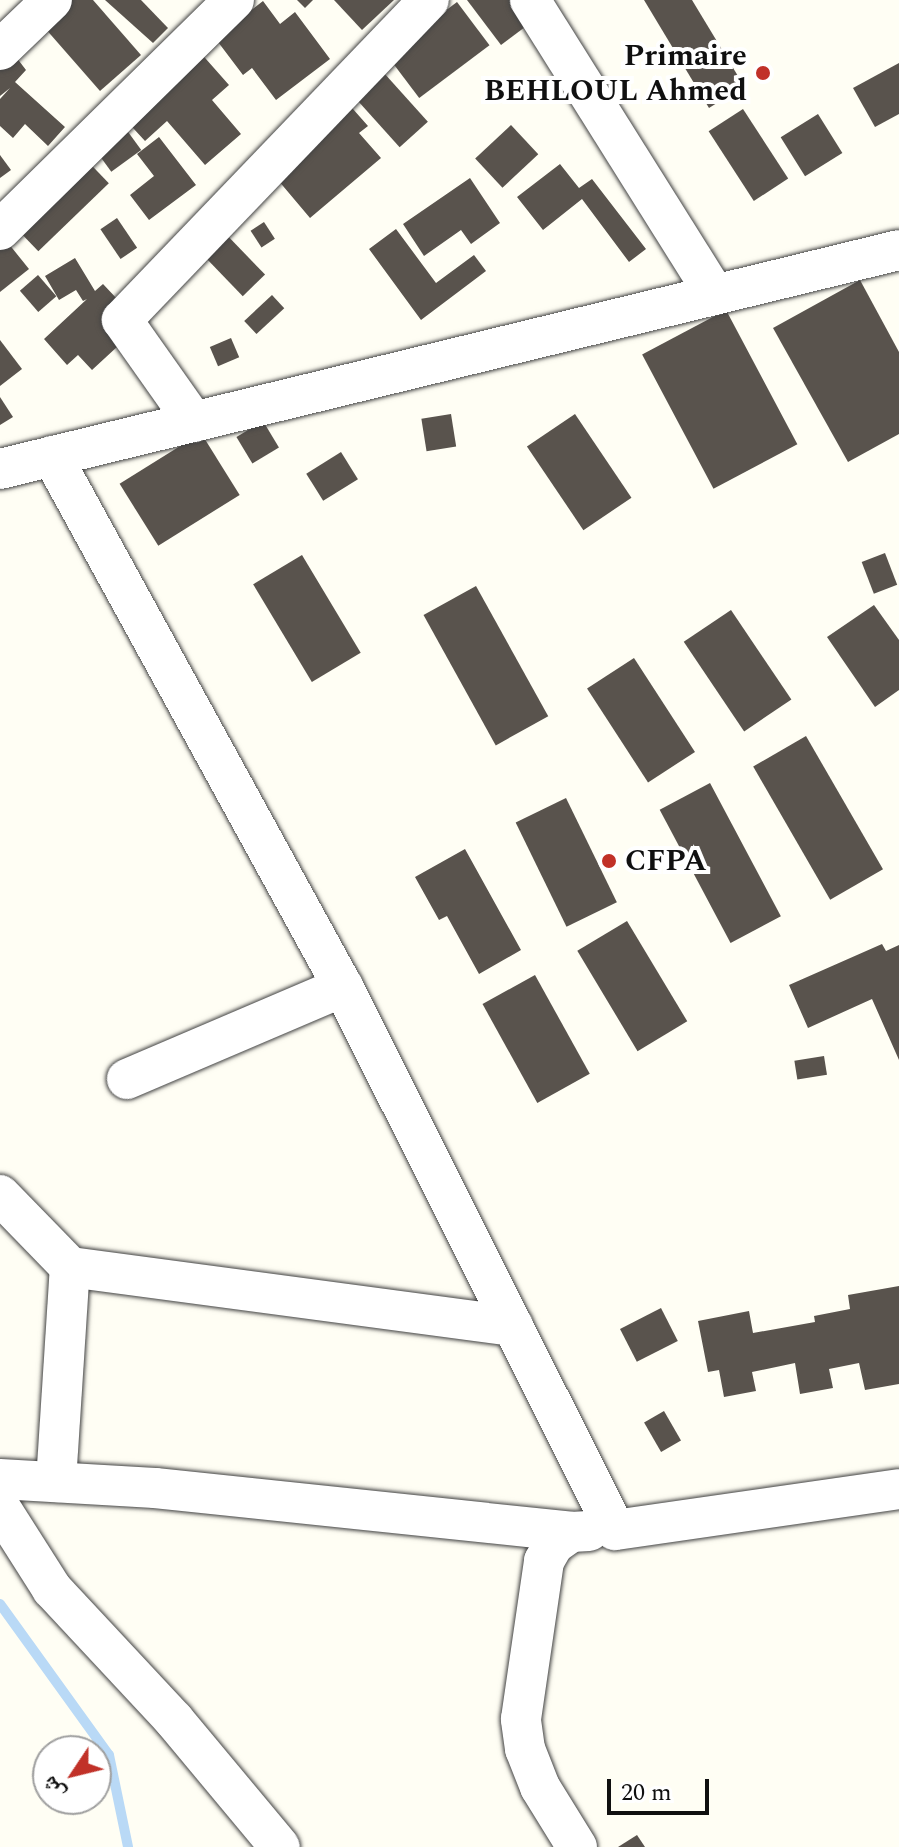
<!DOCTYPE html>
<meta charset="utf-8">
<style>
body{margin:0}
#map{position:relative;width:899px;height:1847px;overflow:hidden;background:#fffef4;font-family:Spectral,"Noto Naskh Arabic",serif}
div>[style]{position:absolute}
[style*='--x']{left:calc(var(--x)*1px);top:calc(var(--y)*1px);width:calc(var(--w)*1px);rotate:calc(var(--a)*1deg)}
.stream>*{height:10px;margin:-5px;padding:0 5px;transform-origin:5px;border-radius:5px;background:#b9d9f6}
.building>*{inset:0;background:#59534d;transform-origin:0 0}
.roads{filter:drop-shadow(0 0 2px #434343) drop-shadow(0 0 2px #434343)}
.minor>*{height:40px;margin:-20px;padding:0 20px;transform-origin:20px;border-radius:20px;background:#fff}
.dots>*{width:22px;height:22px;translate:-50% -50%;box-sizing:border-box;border:4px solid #fff;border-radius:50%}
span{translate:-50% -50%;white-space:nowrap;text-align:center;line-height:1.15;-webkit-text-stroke:8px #fff;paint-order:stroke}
.poi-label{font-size:30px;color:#101010;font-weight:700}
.right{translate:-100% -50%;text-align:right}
.left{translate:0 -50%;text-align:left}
.north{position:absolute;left:32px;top:1735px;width:80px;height:80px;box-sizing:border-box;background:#fff;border:2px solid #9f9f9f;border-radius:50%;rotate:235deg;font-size:22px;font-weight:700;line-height:32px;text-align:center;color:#101010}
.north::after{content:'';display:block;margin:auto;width:28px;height:36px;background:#c13128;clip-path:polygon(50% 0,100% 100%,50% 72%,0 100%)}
.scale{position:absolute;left:607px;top:1779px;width:102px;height:36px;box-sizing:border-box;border:4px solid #101010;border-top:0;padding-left:10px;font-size:24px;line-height:28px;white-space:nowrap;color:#101010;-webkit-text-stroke:6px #fff;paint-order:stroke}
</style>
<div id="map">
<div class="stream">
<div style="--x:0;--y:1604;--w:186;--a:54.2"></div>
<div style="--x:109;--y:1755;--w:94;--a:78.3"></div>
</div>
<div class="building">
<div style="clip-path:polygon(43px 0,93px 0,141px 55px,100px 91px,30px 11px)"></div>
<div style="clip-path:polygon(105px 0,141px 0,168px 28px,153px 43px)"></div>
<div style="clip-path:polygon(297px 0,313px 0,305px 8px)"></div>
<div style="clip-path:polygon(334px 0,394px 0,362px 30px)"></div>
<div style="clip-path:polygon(467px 0,511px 0,529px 24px,501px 45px)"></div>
<div style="clip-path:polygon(644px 0,692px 0,744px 86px,709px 108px)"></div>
<div style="clip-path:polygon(263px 1px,280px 24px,295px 12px,330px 59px,276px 100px,252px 68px,243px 75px,215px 38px)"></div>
<div style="left:457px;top:2px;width:54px;height:88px;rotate:53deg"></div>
<div style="clip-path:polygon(0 36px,26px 70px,15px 82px,65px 127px,48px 146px,25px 124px,13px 138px,0 126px,0 99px,10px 88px,0 96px)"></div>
<div style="clip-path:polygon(198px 50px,229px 85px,212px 100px,241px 134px,205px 165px,167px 121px,145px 141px,122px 116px)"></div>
<div style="left:375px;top:63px;width:79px;height:38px;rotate:48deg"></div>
<div style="clip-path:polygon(899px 63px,899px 114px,875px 127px,853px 88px)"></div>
<div style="clip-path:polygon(345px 100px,368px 126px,359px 133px,381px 158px,310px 218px,267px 167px)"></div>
<div style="left:743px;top:109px;width:83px;height:41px;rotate:57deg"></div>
<div style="left:818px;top:114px;width:46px;height:44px;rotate:58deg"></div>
<div style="left:123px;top:125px;width:31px;height:37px;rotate:54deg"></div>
<div style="left:511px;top:125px;width:40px;height:49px;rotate:47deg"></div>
<div style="clip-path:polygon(159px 137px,196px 185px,149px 220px,130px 195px,154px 176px,137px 154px)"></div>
<div style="left:72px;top:145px;width:53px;height:98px;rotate:46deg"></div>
<div style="clip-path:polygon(0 155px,11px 170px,0 178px)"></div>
<div style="clip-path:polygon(560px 164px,579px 188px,592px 179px,646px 249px,629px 262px,582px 199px,543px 230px,517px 197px)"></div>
<div style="clip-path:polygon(470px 178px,500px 223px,471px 244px,461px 230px,424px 256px,403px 224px)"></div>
<div style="left:117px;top:218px;width:36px;height:20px;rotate:56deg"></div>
<div style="left:264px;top:222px;width:20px;height:16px;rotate:57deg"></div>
<div style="clip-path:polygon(396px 229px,436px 283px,474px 255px,486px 271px,421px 320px,369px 249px)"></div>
<div style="left:222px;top:230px;width:62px;height:31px;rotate:46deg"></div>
<div style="clip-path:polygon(0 233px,29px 269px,0 292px)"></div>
<div style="clip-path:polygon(75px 258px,95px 291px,103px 284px,151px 335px,118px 346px,92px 370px,78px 355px,67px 365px,44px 339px,87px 299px,83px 301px,76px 290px,59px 300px,45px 276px)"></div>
<div style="left:38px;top:275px;width:28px;height:24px;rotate:49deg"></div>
<div style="clip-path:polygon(860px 280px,899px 352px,899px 434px,848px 462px,773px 328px)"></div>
<div style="left:272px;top:295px;width:18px;height:38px;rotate:47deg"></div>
<div style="left:726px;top:310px;width:152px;height:95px;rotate:62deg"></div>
<div style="left:231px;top:338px;width:21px;height:23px;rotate:67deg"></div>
<div style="clip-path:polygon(0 340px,22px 369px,0 386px)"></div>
<div style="clip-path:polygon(0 397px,13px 417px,0 425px)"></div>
<div style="left:451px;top:414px;width:33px;height:30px;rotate:81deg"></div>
<div style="left:575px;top:414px;width:101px;height:58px;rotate:56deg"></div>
<div style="left:263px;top:421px;width:31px;height:31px;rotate:59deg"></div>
<div style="left:201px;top:433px;width:73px;height:96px;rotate:58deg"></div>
<div style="left:341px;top:452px;width:32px;height:41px;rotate:58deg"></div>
<div style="left:885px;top:553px;width:34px;height:25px;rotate:69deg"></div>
<div style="left:302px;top:555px;width:114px;height:57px;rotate:59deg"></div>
<div style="left:476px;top:586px;width:149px;height:60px;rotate:61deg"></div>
<div style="clip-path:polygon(874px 605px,899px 640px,899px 690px,875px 707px,827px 637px)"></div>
<div style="left:731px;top:610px;width:108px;height:57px;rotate:56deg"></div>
<div style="left:634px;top:658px;width:112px;height:56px;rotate:57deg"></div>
<div style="left:806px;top:736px;width:154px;height:61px;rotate:60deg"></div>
<div style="left:710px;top:783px;width:151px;height:57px;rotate:62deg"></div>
<div style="left:566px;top:798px;width:116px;height:56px;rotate:64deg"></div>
<div style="clip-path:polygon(465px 849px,521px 950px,479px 974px,447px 916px,439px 920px,415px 877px)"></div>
<div style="left:627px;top:921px;width:117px;height:58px;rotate:59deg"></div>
<div style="clip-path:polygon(882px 944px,886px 951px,899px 945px,899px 1060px,872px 999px,808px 1028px,789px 985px)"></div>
<div style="left:535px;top:975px;width:113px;height:60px;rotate:61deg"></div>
<div style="left:824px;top:1056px;width:19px;height:30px;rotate:81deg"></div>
<div style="clip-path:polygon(899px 1286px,899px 1384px,865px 1390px,859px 1363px,829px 1369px,833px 1388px,800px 1394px,795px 1363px,752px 1372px,756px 1391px,724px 1397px,719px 1370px,708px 1372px,698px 1321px,749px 1311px,753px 1333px,815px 1322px,814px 1316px,850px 1309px,848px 1295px)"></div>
<div style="left:661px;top:1308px;width:37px;height:46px;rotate:63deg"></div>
<div style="left:664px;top:1411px;width:34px;height:23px;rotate:60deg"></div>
<div style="clip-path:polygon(637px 1835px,645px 1847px,618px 1847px)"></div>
</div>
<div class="roads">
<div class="minor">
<div style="--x:530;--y:0;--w:348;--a:57.9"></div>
<div style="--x:0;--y:50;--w:72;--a:-43.9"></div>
<div style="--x:0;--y:230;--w:328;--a:-44.5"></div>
<div style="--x:194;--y:422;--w:125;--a:-125.2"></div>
<div style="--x:122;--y:320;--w:443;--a:-46.2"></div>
<div style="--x:52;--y:456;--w:606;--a:61.28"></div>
<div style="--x:343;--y:987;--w:607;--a:63.39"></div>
<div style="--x:615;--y:1530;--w:287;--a:-8.2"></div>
<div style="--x:0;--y:469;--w:925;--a:-13.69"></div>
<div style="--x:127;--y:1079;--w:235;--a:-23.1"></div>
<div style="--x:0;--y:1195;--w:100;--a:45.8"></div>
<div style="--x:70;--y:1267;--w:447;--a:7.6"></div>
<div style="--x:0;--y:1479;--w:155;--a:3.3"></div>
<div style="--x:155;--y:1488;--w:418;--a:6"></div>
<div style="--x:56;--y:1482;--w:215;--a:-86.3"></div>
<div style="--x:0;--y:1507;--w:97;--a:57.6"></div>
<div style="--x:52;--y:1589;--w:179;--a:47"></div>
<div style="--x:174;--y:1720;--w:165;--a:50.2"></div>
<div style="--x:577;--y:1847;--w:70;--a:-121.7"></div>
<div style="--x:540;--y:1787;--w:41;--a:-111.5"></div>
<div style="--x:525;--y:1749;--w:30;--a:-98"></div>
<div style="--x:521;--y:1719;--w:160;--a:-81.7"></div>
<div style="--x:544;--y:1561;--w:20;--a:-60"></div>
<div style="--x:554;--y:1544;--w:21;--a:-35"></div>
<div style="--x:571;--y:1532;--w:18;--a:-3"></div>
</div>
</div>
<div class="dots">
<div style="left:763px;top:73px;background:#c13128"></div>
<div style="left:609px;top:861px;background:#c13128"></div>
</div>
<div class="poi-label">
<span class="right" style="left:747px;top:73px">Primaire<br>BEHLOUL Ahmed</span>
<span class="left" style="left:625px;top:861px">CFPA</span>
</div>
<div class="north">ش</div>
<div class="scale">20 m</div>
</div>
